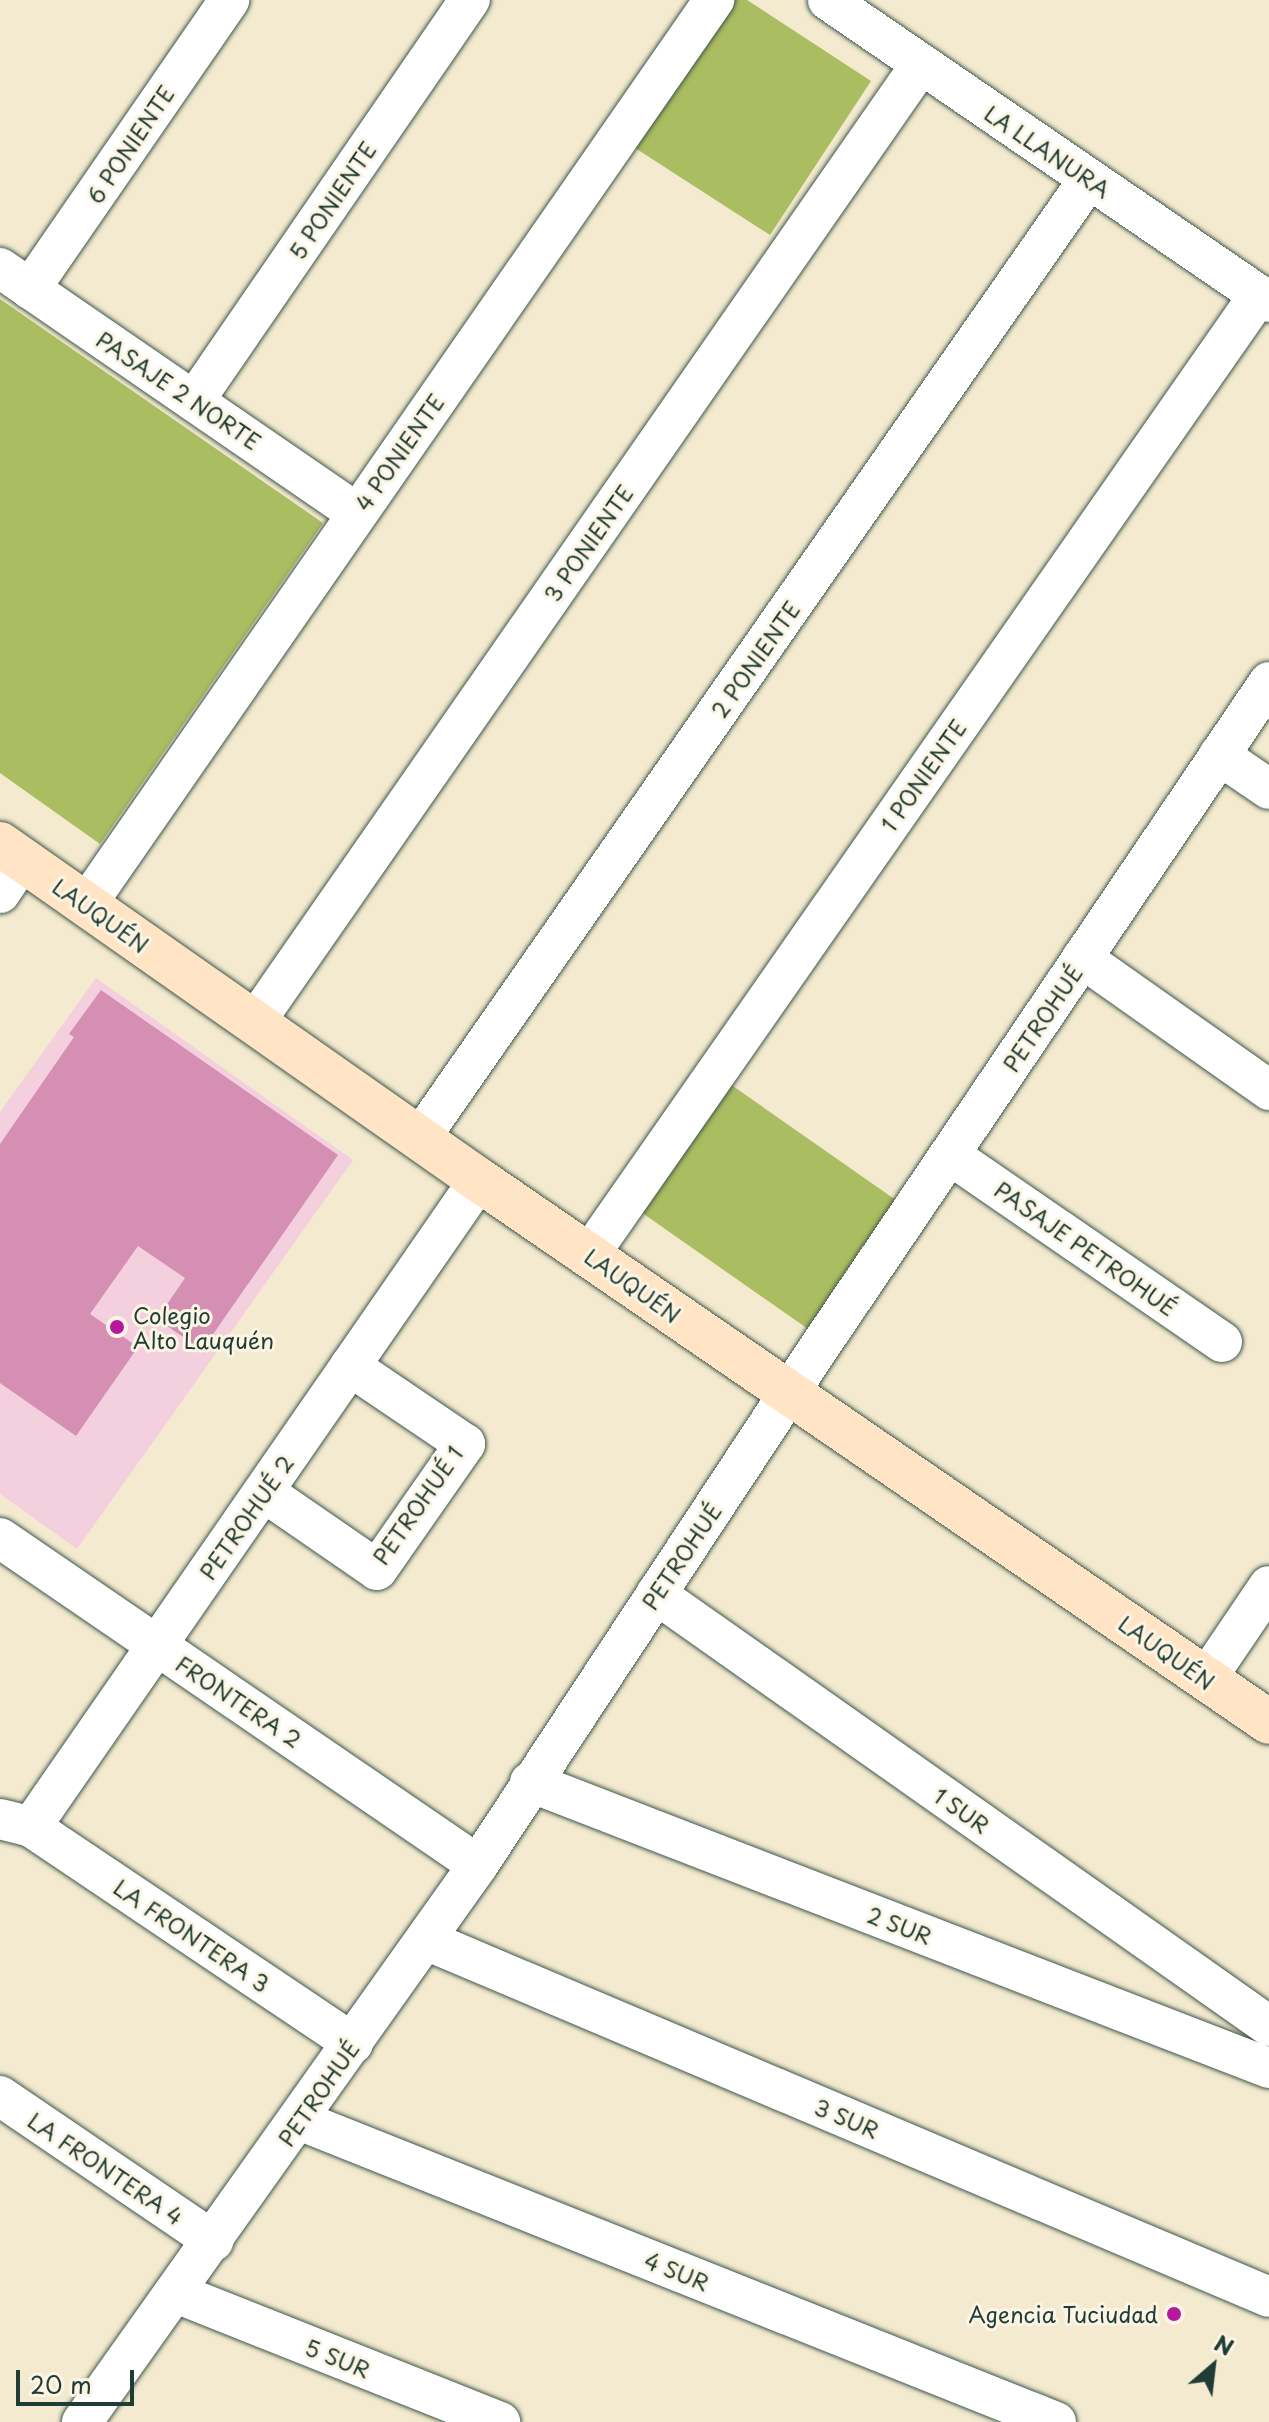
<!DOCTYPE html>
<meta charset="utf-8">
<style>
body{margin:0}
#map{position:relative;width:1269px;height:2422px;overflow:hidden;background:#f3eacf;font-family:"Playpen Sans",sans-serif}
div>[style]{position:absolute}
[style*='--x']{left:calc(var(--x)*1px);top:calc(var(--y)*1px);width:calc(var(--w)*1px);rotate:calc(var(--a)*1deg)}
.built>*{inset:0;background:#f4cfde}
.green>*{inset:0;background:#abbd61;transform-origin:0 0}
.building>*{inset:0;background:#d48fb3}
.roads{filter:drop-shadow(0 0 2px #3f574b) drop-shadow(0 0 2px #3f574b)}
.street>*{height:40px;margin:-20px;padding:0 20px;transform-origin:20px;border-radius:20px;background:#fff}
.secondary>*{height:44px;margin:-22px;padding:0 22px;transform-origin:22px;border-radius:22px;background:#ffe4c6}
.dots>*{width:22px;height:22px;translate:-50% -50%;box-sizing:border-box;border:4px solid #fcf5e5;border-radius:50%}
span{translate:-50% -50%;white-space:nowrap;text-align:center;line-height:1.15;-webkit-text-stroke:6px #fcf5e5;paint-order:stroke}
.street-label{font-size:22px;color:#1f3d34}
.poi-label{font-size:22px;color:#1f3d34}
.left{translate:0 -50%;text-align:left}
.right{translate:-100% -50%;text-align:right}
.north{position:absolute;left:1173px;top:2326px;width:80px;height:80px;-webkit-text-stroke:6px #fcf5e5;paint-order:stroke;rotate:28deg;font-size:22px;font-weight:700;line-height:32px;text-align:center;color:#1f3d34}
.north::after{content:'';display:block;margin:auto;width:28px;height:36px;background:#1f3d34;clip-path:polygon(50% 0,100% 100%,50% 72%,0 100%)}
.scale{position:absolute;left:16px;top:2370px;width:118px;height:36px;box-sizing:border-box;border:4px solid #1f3d34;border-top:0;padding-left:10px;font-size:24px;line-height:28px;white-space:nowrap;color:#1f3d34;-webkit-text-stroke:6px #fcf5e5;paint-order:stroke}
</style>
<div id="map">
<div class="built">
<div style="clip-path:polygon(96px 978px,353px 1160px,77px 1549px,0 1494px,0 1112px)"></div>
</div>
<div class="green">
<div style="clip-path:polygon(727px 0,747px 0,871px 81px,770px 235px,632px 146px)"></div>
<div style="clip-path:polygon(0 299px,323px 523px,100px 844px,0 773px)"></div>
<div style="left:730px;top:1084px;width:205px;height:156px;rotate:35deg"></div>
</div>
<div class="building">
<div style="clip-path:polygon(101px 990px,338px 1155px,202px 1350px,157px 1319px,185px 1278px,138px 1246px,90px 1314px,138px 1347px,76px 1436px,0 1383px,0 1144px,74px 1037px,69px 1034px)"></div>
</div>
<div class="roads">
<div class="street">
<div style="--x:828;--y:0;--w:534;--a:34.4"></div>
<div style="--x:0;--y:268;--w:433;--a:34.5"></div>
<div style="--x:30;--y:289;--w:351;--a:-55.4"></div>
<div style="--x:194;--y:401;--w:487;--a:-55.5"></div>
<div style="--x:1219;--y:755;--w:60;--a:34.2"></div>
<div style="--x:0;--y:893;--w:40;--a:-56"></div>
<div style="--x:86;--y:905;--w:1102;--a:-55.24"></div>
<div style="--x:1082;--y:958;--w:229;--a:35.2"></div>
<div style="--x:255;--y:1022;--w:1167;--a:-55.19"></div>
<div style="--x:420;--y:1138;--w:1169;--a:-55.1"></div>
<div style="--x:950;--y:1155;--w:330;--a:34.5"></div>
<div style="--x:589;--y:1255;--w:1171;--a:-55.09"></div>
<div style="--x:264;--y:1492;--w:137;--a:34.6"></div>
<div style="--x:377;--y:1570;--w:154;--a:-55.1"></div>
<div style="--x:465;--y:1444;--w:139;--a:-145.9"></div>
<div style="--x:0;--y:1538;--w:579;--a:34.38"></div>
<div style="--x:656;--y:1594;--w:750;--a:35.17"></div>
<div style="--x:1206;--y:1679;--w:112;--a:-55.9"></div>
<div style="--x:530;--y:1782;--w:792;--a:21.16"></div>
<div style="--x:0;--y:1819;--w:32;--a:14"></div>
<div style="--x:31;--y:1827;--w:388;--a:33.9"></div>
<div style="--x:31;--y:1827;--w:787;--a:-55.3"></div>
<div style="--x:426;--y:1940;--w:915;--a:22.95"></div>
<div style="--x:0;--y:2096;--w:258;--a:34.2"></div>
<div style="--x:299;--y:2120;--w:815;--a:21.75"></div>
<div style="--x:176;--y:2293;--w:349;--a:21.7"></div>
<div style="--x:82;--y:2422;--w:683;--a:-54.59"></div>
<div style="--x:478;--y:1865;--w:618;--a:-56.62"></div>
<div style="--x:818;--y:1349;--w:805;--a:-55.93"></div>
</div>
<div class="secondary">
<div style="--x:0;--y:844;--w:585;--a:35.05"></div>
<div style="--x:479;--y:1180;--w:958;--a:34.45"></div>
</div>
</div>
<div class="dots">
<div style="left:117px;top:1327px;background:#b5179e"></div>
<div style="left:1174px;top:2314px;background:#b5179e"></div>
</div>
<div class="street-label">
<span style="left:130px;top:144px;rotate:-56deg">6 PONIENTE</span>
<span style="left:1048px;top:151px;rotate:34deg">LA LLANURA</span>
<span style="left:332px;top:200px;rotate:-56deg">5 PONIENTE</span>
<span style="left:179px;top:390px;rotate:34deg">PASAJE 2 NORTE</span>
<span style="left:399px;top:452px;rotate:-55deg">4 PONIENTE</span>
<span style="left:588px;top:543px;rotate:-55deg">3 PONIENTE</span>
<span style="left:755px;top:659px;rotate:-55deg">2 PONIENTE</span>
<span style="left:923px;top:775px;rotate:-55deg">1 PONIENTE</span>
<span style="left:101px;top:915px;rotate:35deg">LAUQUÉN</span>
<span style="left:1042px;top:1018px;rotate:-56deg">PETROHUÉ</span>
<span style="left:1086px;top:1248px;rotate:35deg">PASAJE PETROHUÉ</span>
<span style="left:633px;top:1285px;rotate:35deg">LAUQUÉN</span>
<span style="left:417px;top:1505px;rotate:-55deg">PETROHUÉ 1</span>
<span style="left:246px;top:1517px;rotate:-55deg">PETROHUÉ 2</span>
<span style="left:681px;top:1556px;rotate:-56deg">PETROHUÉ</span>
<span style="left:1167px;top:1652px;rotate:35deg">LAUQUÉN</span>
<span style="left:239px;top:1701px;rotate:34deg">FRONTERA 2</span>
<span style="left:962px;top:1810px;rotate:35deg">1 SUR</span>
<span style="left:900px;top:1925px;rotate:21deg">2 SUR</span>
<span style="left:192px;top:1935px;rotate:34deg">LA FRONTERA 3</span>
<span style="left:318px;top:2093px;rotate:-55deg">PETROHUÉ</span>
<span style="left:847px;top:2118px;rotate:23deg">3 SUR</span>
<span style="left:106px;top:2168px;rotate:34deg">LA FRONTERA 4</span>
<span style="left:677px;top:2271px;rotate:22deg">4 SUR</span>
<span style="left:338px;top:2358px;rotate:22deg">5 SUR</span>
</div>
<div class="poi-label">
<span class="left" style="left:133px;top:1327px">Colegio<br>Alto Lauquén</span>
<span class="right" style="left:1158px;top:2314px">Agencia Tuciudad</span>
</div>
<div class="north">N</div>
<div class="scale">20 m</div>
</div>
